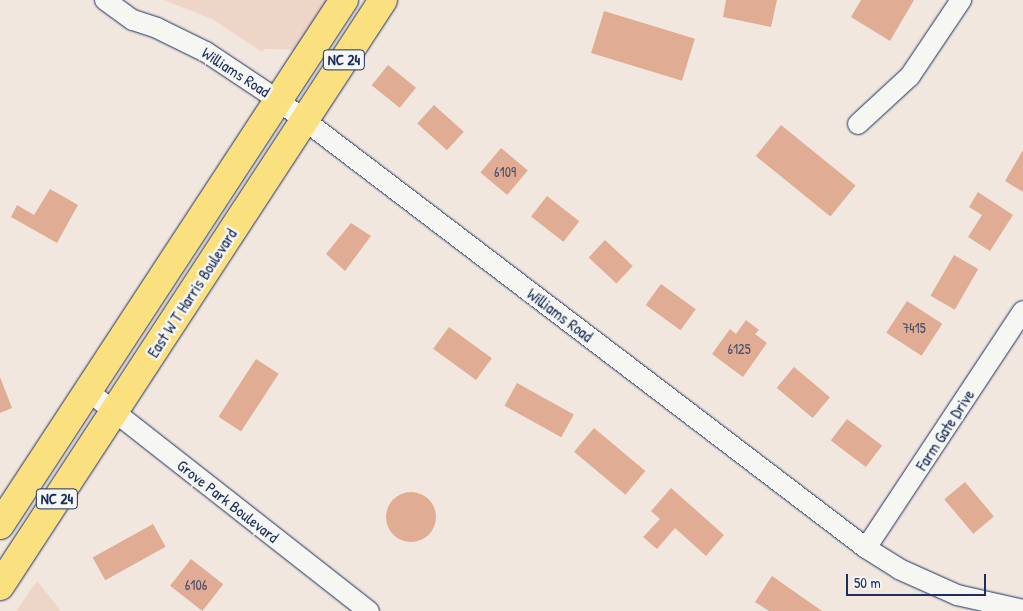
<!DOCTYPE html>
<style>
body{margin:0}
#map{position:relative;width:1023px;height:611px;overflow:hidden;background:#f2e7df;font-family:"Patrick Hand",sans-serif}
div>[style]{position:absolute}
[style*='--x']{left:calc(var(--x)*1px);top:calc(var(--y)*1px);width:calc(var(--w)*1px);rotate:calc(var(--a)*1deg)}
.built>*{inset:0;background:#edd5c8}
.building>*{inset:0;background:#e0ac93;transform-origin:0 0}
.round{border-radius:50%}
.roads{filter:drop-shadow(0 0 1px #1b2f5e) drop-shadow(0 0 1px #1b2f5e)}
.street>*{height:20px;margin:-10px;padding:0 10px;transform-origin:10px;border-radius:10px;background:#f6f6f2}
.primary>*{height:28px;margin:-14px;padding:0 14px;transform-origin:14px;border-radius:14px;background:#fbe080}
span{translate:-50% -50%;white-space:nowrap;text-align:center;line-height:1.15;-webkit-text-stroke:5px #f6f6f2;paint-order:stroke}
.number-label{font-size:14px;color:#4c4e6b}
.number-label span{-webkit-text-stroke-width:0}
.shield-label span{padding:1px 4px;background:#f6f6f2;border:1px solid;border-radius:4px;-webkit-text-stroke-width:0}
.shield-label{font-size:15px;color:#1b2f5e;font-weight:700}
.street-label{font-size:16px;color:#1b2f5e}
.scale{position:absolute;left:846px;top:574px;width:140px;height:22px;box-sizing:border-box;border:2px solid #1b2f5e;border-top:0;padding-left:6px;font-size:15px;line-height:18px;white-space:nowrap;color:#1b2f5e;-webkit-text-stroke:4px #f6f6f2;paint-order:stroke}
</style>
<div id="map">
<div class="built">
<div style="clip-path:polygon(164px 0,335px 0,302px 50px,265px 49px,262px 52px,212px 19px)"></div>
<div style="clip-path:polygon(37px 581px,61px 611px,16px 611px)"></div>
</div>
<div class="building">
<div style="clip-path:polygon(726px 0,777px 0,771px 27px,723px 17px)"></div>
<div style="clip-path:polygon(861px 0,914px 0,890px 41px,851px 17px)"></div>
<div style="left:604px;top:11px;width:95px;height:44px;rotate:17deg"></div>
<div style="left:388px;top:65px;width:36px;height:26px;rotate:39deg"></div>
<div style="left:434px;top:105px;width:40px;height:25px;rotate:42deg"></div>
<div style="left:781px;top:125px;width:96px;height:40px;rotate:39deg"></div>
<div style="left:501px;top:148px;width:35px;height:32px;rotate:40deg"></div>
<div style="clip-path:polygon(1023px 150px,1023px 192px,1005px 181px)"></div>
<div style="clip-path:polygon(50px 189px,78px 205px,57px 243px,11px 217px,17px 205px,34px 215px)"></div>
<div style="clip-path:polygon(978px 192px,1013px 215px,990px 251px,968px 237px,982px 215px,969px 207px)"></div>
<div style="left:547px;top:196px;width:41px;height:26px;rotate:38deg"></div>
<div style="clip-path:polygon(351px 223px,371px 236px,345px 271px,326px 254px)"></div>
<div style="left:605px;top:240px;width:38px;height:24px;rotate:43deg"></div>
<div style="left:954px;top:255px;width:28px;height:47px;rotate:30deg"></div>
<div style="left:661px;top:284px;width:43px;height:26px;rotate:36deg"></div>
<div style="left:907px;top:301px;width:42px;height:38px;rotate:33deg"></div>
<div style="clip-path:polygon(746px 320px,759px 330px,755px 334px,767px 343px,743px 377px,712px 354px,730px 329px,736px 334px)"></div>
<div style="left:449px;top:327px;width:53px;height:27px;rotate:36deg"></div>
<div style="left:256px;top:359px;width:27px;height:69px;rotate:33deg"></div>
<div style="left:794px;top:367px;width:47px;height:27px;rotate:40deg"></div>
<div style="clip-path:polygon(0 377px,12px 408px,0 413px)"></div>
<div style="left:517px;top:383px;width:65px;height:26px;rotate:29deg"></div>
<div style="left:847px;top:419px;width:44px;height:27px;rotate:37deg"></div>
<div style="left:594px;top:428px;width:67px;height:31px;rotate:40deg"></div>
<div style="left:965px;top:482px;width:45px;height:27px;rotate:50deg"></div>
<div style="clip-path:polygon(671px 488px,724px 535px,706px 556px,675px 528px,657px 549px,643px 537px,660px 519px,651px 511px)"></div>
<div class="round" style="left:386px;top:492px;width:50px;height:50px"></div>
<div style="left:153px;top:524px;width:26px;height:69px;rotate:61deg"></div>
<div style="left:191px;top:559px;width:41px;height:34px;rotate:38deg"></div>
<div style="clip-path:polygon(772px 576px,822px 611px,769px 611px,755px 602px)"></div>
</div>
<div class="roads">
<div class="street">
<div style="--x:105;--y:0;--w:34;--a:36"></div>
<div style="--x:133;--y:20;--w:25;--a:18"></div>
<div style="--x:157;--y:28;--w:55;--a:26.1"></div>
<div style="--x:206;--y:52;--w:87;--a:33.7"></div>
<div style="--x:278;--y:100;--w:739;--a:37.3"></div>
<div style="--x:866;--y:548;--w:39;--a:32"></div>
<div style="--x:899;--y:569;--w:64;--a:24.1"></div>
<div style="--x:957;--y:595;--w:68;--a:12.8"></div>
<div style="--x:858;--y:124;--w:71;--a:-42.7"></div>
<div style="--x:910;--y:76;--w:92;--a:-56.1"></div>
<div style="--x:88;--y:391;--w:357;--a:38.1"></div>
<div style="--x:866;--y:548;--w:284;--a:-56.5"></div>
</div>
<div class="primary">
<div style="--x:0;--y:525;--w:628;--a:-56.77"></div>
<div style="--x:0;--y:586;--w:700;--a:-56.83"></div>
</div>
</div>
<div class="number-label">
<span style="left:505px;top:172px">6109</span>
<span style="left:914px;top:328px">7415</span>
<span style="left:739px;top:349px">6125</span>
<span style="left:196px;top:585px">6106</span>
</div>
<div class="shield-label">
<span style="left:344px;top:60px">NC 24</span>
<span style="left:57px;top:499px">NC 24</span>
</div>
<div class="street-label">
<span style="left:236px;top:72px;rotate:33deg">Williams Road</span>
<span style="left:192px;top:293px;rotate:-57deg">East W T Harris Boulevard</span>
<span style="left:560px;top:315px;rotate:37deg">Williams Road</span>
<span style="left:945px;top:430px;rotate:-57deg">Farm Gate Drive</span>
<span style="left:228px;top:501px;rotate:38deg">Grove Park Boulevard</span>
</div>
<div class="scale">50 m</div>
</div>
